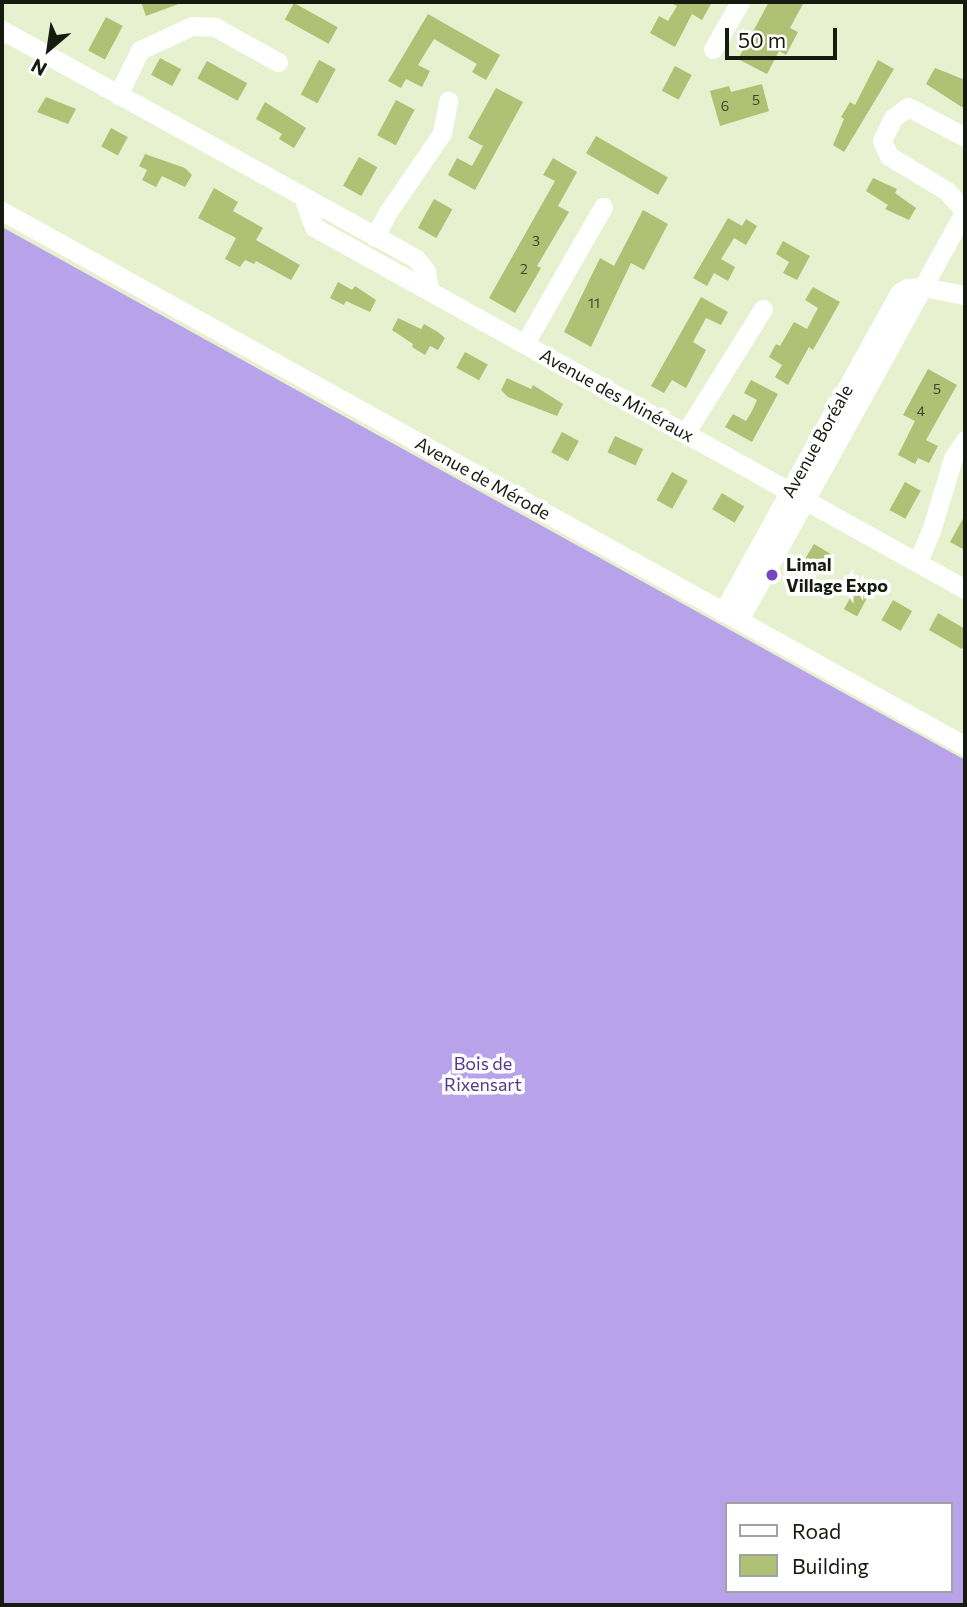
<!DOCTYPE html>
<meta charset="utf-8">
<style>
body{margin:0}
#map{position:relative;width:967px;height:1607px;overflow:hidden;background:#e7f0cf;font-family:Commissioner,sans-serif}
div>[style]{position:absolute}
[style*='--x']{left:calc(var(--x)*1px);top:calc(var(--y)*1px);width:calc(var(--w)*1px);rotate:calc(var(--a)*1deg)}
.forest>*{inset:0;background:#b8a3eb}
.building>*{inset:0;background:#aec174;transform-origin:0 0}
.minor>*{height:19px;margin:-9.5px;padding:0 9.5px;transform-origin:9.5px;border-radius:9.5px;background:#fff}
.dots>*{width:19px;height:19px;translate:-50% -50%;box-sizing:border-box;border:4px solid #fff;border-radius:50%}
span{translate:-50% -50%;white-space:nowrap;text-align:center;line-height:1.15;-webkit-text-stroke:7px #fff;paint-order:stroke}
.number-label{font-size:14px;color:#3d4428}
.number-label span{-webkit-text-stroke-width:0}
.street-label{font-size:18px;color:#171a0f}
.poi-label{font-size:18px;color:#171a0f;font-weight:700}
.left{translate:0 -50%;text-align:left}
.park-label{font-size:18px;color:#57388b}
.frame{position:absolute;inset:0;border:4px solid #171a0f;pointer-events:none}
.legend{position:absolute;left:725px;top:1502px;width:228px;height:91px;box-sizing:border-box;background:#fff;border:2px solid #a2a39f;margin:0;padding:9px 12px;list-style:none;font-size:21px;color:#171a0f}
.legend li{display:flex;align-items:center;gap:14px;height:35px}
.legend b{width:35px;border:2px solid #a2a39f}
.north{position:absolute;left:14px;top:14px;width:70px;height:70px;-webkit-text-stroke:5px #fff;paint-order:stroke;rotate:209deg;font-size:19px;font-weight:700;line-height:28px;text-align:center;color:#171a0f}
.north::after{content:'';display:block;margin:auto;width:24px;height:32px;background:#171a0f;clip-path:polygon(50% 0,100% 100%,50% 72%,0 100%)}
.scale{position:absolute;left:725px;top:28px;width:112px;height:32px;box-sizing:border-box;border:4px solid #171a0f;border-top:0;padding-left:9px;font-size:21px;line-height:24px;white-space:nowrap;color:#171a0f;-webkit-text-stroke:5px #fff;paint-order:stroke}
</style>
<div id="map">
<div class="forest">
<div style="clip-path:polygon(evenodd,2px 227px,965px 760px,965px 1605px,2px 1605px,2px 227px,727px 1504px,951px 1504px,951px 1591px,727px 1591px,727px 1504px)"></div>
</div>
<div class="building">
<div style="clip-path:polygon(141px 2px,181px 2px,181px 3px,146px 16px)"></div>
<div style="clip-path:polygon(669px 2px,712px 2px,702px 20px,692px 14px,675px 47px,650px 33px,659px 16px,668px 21px,677px 6px)"></div>
<div style="clip-path:polygon(769px 2px,804px 2px,790px 28px,798px 32px,786px 55px,779px 51px,767px 74px,738px 59px)"></div>
<div style="left:294px;top:3px;width:50px;height:19px;rotate:29deg"></div>
<div style="clip-path:polygon(428px 14px,500px 55px,486px 80px,472px 72px,477px 64px,434px 39px,418px 65px,430px 71px,422px 87px,406px 79px,401px 88px,388px 81px)"></div>
<div style="left:106px;top:17px;width:19px;height:38px;rotate:28deg"></div>
<div style="left:160px;top:58px;width:24px;height:19px;rotate:28deg"></div>
<div style="left:319px;top:60px;width:19px;height:39px;rotate:28deg"></div>
<div style="clip-path:polygon(878px 60px,894px 69px,844px 152px,833px 145px,844px 119px,841px 117px,850px 102px,855px 105px)"></div>
<div style="left:207px;top:61px;width:46px;height:20px;rotate:29deg"></div>
<div style="left:675px;top:66px;width:19px;height:28px;rotate:28deg"></div>
<div style="clip-path:polygon(935px 68px,965px 80px,965px 109px,926px 84px)"></div>
<div style="clip-path:polygon(762px 84px,769px 111px,720px 126px,710px 91px,729px 86px,731px 92px)"></div>
<div style="clip-path:polygon(496px 88px,523px 102px,475px 190px,448px 175px,457px 158px,472px 166px,483px 146px,468px 138px)"></div>
<div style="clip-path:polygon(46px 97px,76px 109px,68px 124px,37px 112px)"></div>
<div style="left:396px;top:100px;width:21px;height:40px;rotate:28deg"></div>
<div style="clip-path:polygon(265px 102px,306px 128px,294px 148px,279px 139px,282px 134px,256px 119px)"></div>
<div style="left:111px;top:128px;width:19px;height:21px;rotate:28deg"></div>
<div style="left:596px;top:136px;width:83px;height:20px;rotate:30deg"></div>
<div style="clip-path:polygon(145px 154px,185px 168px,192px 175px,185px 187px,162px 176px,156px 187px,142px 180px,147px 170px,139px 166px)"></div>
<div style="left:359px;top:157px;width:21px;height:33px;rotate:29deg"></div>
<div style="clip-path:polygon(553px 158px,577px 172px,558px 206px,569px 212px,537px 266px,541px 268px,515px 313px,489px 298px,555px 181px,543px 175px)"></div>
<div style="clip-path:polygon(873px 178px,897px 189px,895px 193px,916px 208px,909px 220px,885px 209px,888px 205px,866px 191px)"></div>
<div style="clip-path:polygon(214px 188px,238px 202px,233px 211px,263px 228px,256px 240px,300px 265px,291px 280px,256px 261px,254px 264px,245px 260px,240px 267px,225px 259px,236px 238px,198px 218px)"></div>
<div style="left:434px;top:199px;width:21px;height:33px;rotate:29deg"></div>
<div style="clip-path:polygon(643px 210px,668px 224px,644px 270px,631px 263px,591px 347px,564px 332px,600px 258px,614px 266px)"></div>
<div style="clip-path:polygon(728px 218px,742px 226px,746px 219px,757px 226px,746px 245px,734px 238px,721px 259px,735px 267px,728px 281px,714px 273px,707px 286px,693px 278px)"></div>
<div style="clip-path:polygon(783px 241px,810px 256px,797px 280px,783px 273px,789px 262px,776px 254px)"></div>
<div style="clip-path:polygon(338px 282px,352px 290px,355px 286px,376px 300px,370px 312px,346px 301px,344px 305px,330px 298px)"></div>
<div style="clip-path:polygon(813px 287px,840px 302px,813px 350px,809px 347px,788px 385px,775px 377px,782px 365px,769px 357px,776px 344px,780px 346px,794px 322px,807px 329px,818px 308px,805px 300px)"></div>
<div style="clip-path:polygon(701px 297px,728px 312px,721px 325px,706px 318px,693px 342px,706px 350px,686px 388px,672px 380px,664px 393px,651px 386px)"></div>
<div style="clip-path:polygon(398px 318px,421px 329px,424px 324px,438px 332px,445px 338px,438px 350px,430px 346px,425px 355px,412px 347px,413px 344px,392px 330px)"></div>
<div style="left:465px;top:352px;width:26px;height:18px;rotate:29deg"></div>
<div style="clip-path:polygon(928px 369px,957px 385px,926px 440px,938px 446px,929px 463px,918px 458px,915px 464px,898px 455px,915px 421px,903px 415px)"></div>
<div style="clip-path:polygon(507px 378px,531px 389px,533px 385px,563px 404px,557px 416px,508px 397px,501px 390px)"></div>
<div style="clip-path:polygon(751px 380px,778px 394px,752px 442px,725px 427px,733px 414px,746px 421px,752px 411px,757px 400px,744px 393px)"></div>
<div style="left:562px;top:432px;width:19px;height:23px;rotate:28deg"></div>
<div style="left:615px;top:436px;width:31px;height:18px;rotate:25deg"></div>
<div style="left:672px;top:472px;width:18px;height:32px;rotate:29deg"></div>
<div style="left:905px;top:482px;width:18px;height:32px;rotate:29deg"></div>
<div style="left:722px;top:493px;width:26px;height:19px;rotate:31deg"></div>
<div style="clip-path:polygon(965px 515px,965px 550px,950px 542px)"></div>
<div style="left:814px;top:544px;width:23px;height:17px;rotate:31deg"></div>
<div style="left:859px;top:581px;width:15px;height:32px;rotate:28deg"></div>
<div style="left:893px;top:600px;width:22px;height:23px;rotate:30deg"></div>
<div style="clip-path:polygon(938px 613px,965px 629px,965px 642px,962px 649px,929px 630px)"></div>
</div>
<div class="minor">
<div style="--x:2;--y:30;--w:473;--a:28.9"></div>
<div style="--x:416;--y:259;--w:16;--a:50"></div>
<div style="--x:426;--y:271;--w:19;--a:81"></div>
<div style="--x:713;--y:49;--w:54;--a:-60.1"></div>
<div style="--x:118;--y:95;--w:50;--a:-63.9"></div>
<div style="--x:140;--y:50;--w:57;--a:-24.8"></div>
<div style="--x:192;--y:26;--w:23;--a:2"></div>
<div style="--x:215;--y:27;--w:72;--a:29.1"></div>
<div style="--x:965;--y:137;--w:64;--a:-152.2"></div>
<div style="--x:908;--y:107;--w:19;--a:144"></div>
<div style="--x:893;--y:118;--w:25;--a:116"></div>
<div style="--x:882;--y:141;--w:17;--a:65"></div>
<div style="--x:889;--y:156;--w:68;--a:31.1"></div>
<div style="--x:947;--y:191;--w:28;--a:49"></div>
<div style="--x:303;--y:197;--w:32;--a:70"></div>
<div style="--x:314;--y:227;--w:745;--a:29.08"></div>
<div style="--x:2;--y:211;--w:1102;--a:29.05"></div>
<div style="--x:375;--y:237;--w:28;--a:-63"></div>
<div style="--x:388;--y:212;--w:96;--a:-55.6"></div>
<div style="--x:442;--y:133;--w:33;--a:-79"></div>
<div style="--x:525;--y:343;--w:157;--a:-60.2"></div>
<div style="--x:686;--y:432;--w:145;--a:-58"></div>
<div style="--x:918;--y:561;--w:33;--a:-67"></div>
<div style="--x:931;--y:531;--w:76;--a:-73.2"></div>
<div style="--x:953;--y:458;--w:22;--a:-56"></div>
<div style="--x:723;--y:612;--w:364;--a:-61.1"></div>
<div style="--x:899;--y:293;--w:9;--a:-32"></div>
<div style="--x:907;--y:288;--w:16;--a:-4"></div>
<div style="--x:923;--y:287;--w:43;--a:10.8"></div>
<div style="--x:739;--y:620;--w:466;--a:-61.1"></div>
</div>
<div class="dots">
<div style="left:772px;top:575px;background:#7648c0"></div>
</div>
<div class="number-label">
<span style="left:756px;top:100px">5</span>
<span style="left:725px;top:106px">6</span>
<span style="left:536px;top:241px">3</span>
<span style="left:524px;top:269px">2</span>
<span style="left:594px;top:303px">11</span>
<span style="left:937px;top:389px">5</span>
<span style="left:921px;top:411px">4</span>
</div>
<div class="street-label">
<span style="left:617px;top:395px;rotate:29deg">Avenue des Minéraux</span>
<span style="left:817px;top:441px;rotate:-61deg">Avenue Boréale</span>
<span style="left:483px;top:478px;rotate:29deg">Avenue de Mérode</span>
</div>
<div class="poi-label">
<span class="left" style="left:786px;top:575px">Limal<br>Village Expo</span>
</div>
<div class="park-label">
<span style="left:483px;top:1074px">Bois de<br>Rixensart</span>
</div>
<div class="frame"></div>
<ul class="legend">
<li><b style="height:9px;background:#fff"></b>Road</li>
<li><b style="height:19px;background:#aec174"></b>Building</li>
</ul>
<div class="north">N</div>
<div class="scale">50 m</div>
</div>
